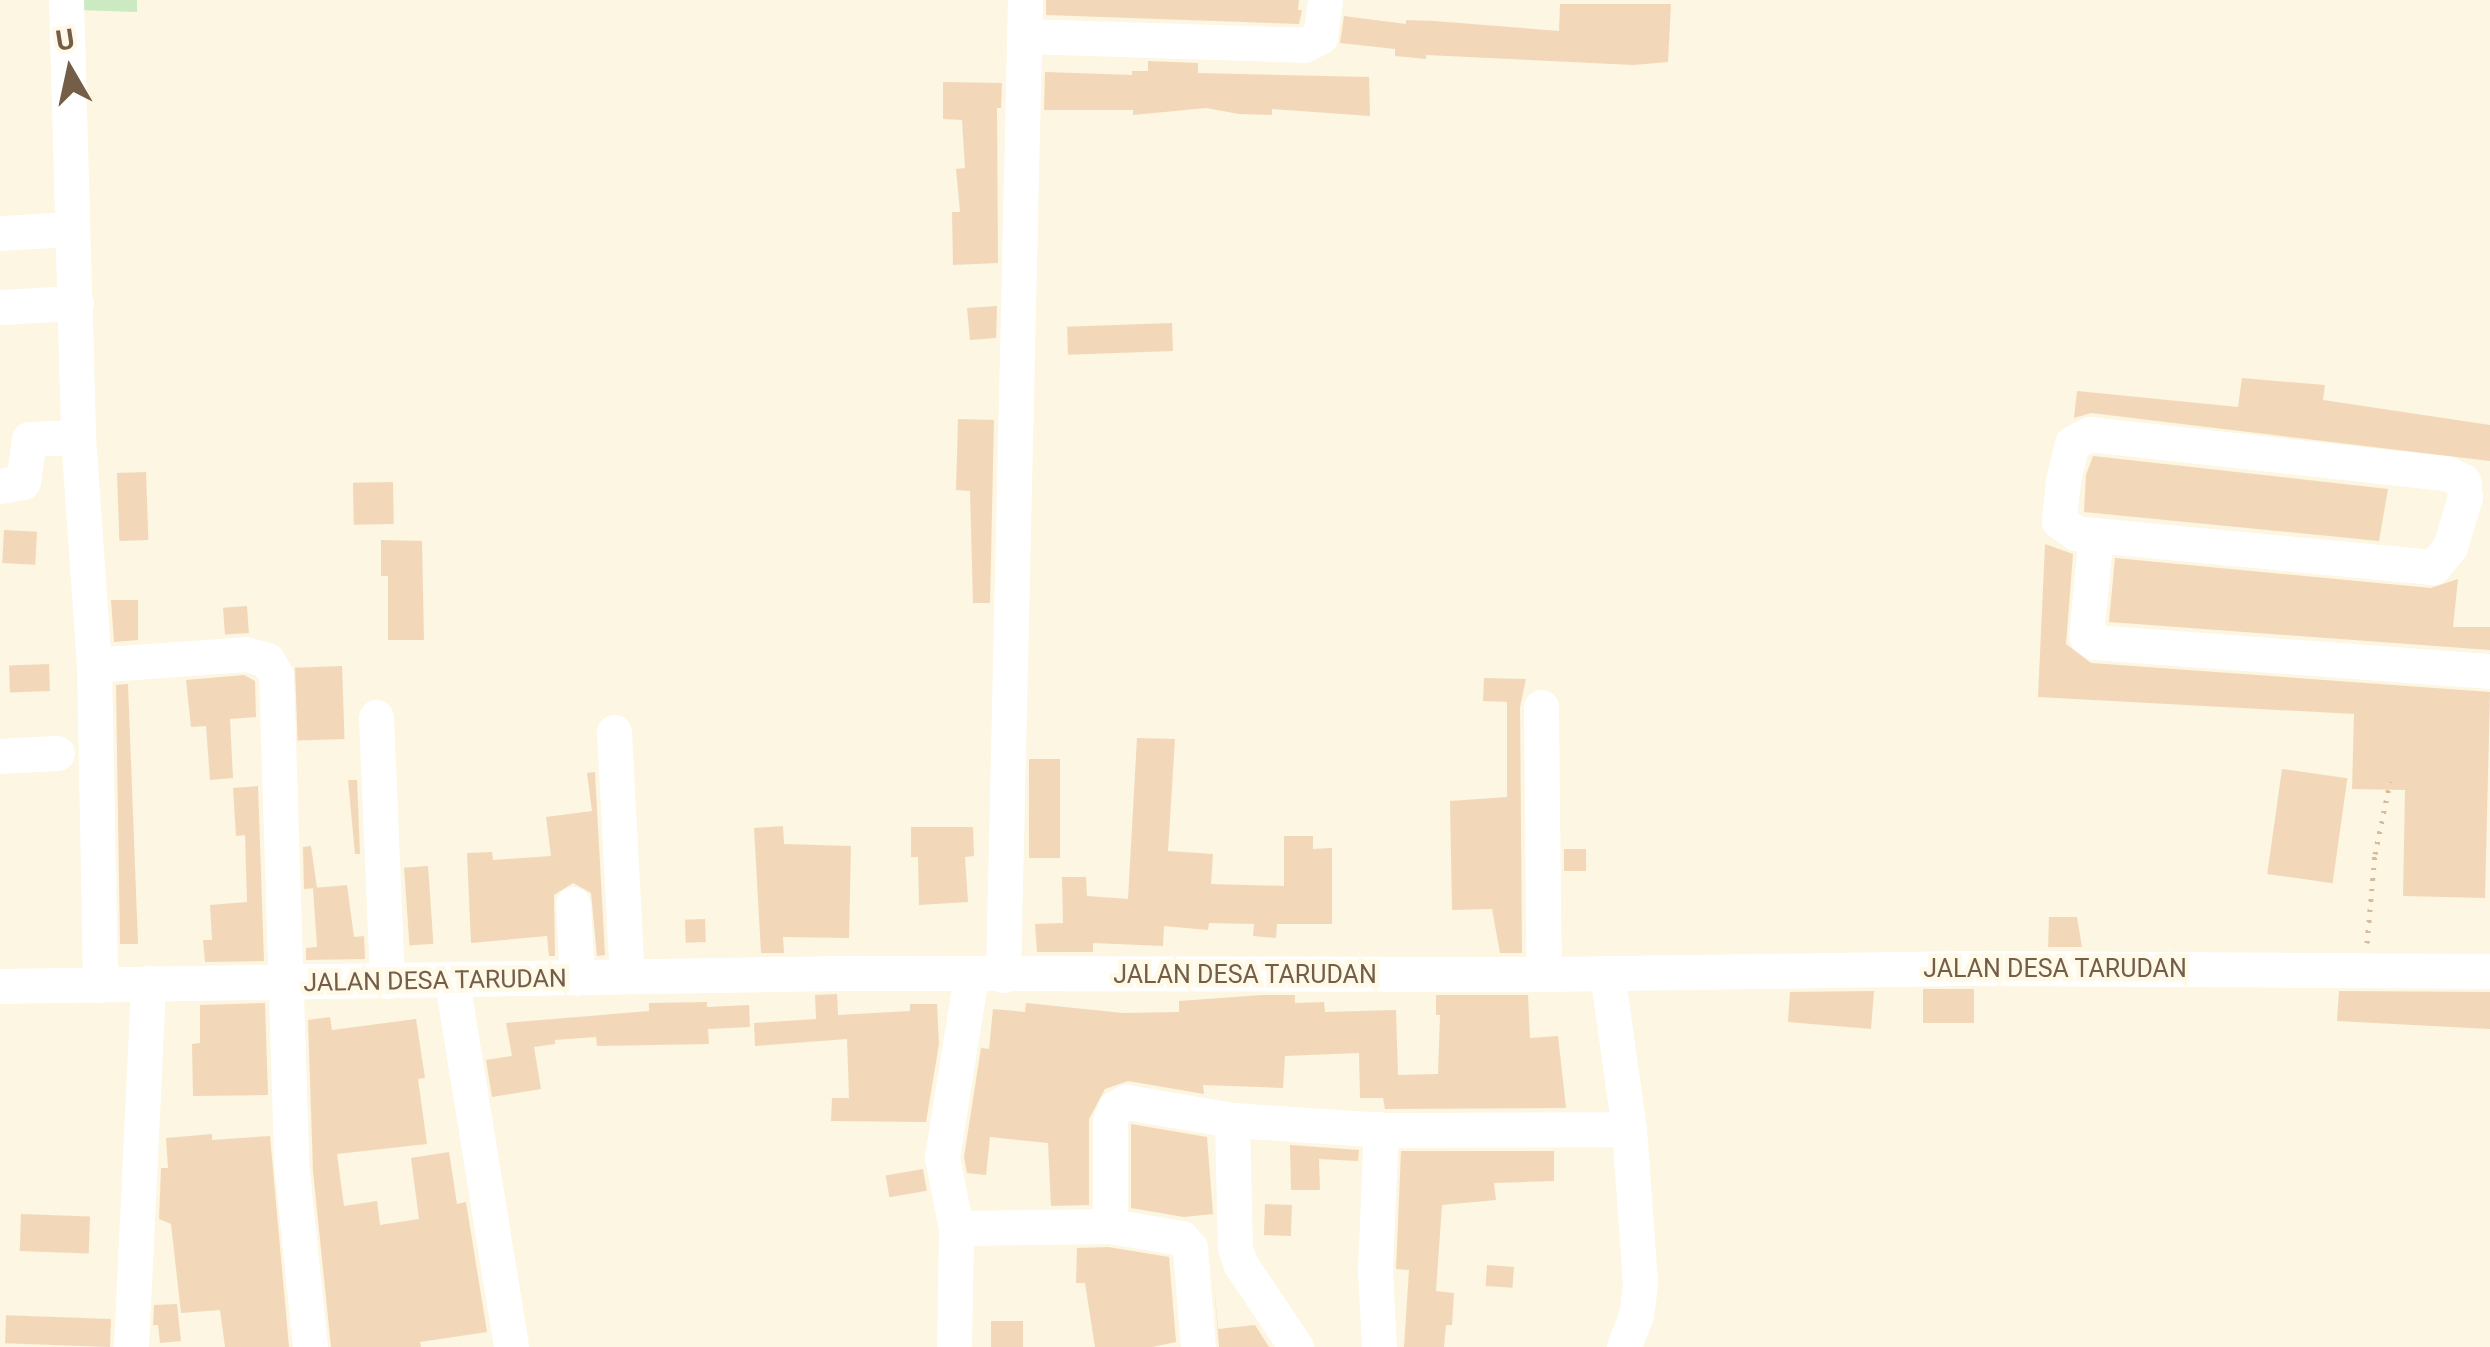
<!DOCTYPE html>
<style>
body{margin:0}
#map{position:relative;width:2490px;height:1347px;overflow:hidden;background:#fcf6e2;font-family:Roboto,sans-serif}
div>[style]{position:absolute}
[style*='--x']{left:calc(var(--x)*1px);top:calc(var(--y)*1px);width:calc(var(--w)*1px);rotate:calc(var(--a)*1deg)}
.green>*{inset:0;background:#cceac1}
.building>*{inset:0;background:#f2d8b9;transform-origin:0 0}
.path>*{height:5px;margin-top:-2.5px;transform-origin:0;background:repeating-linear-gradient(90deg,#d7bb9d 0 2.5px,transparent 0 10.5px)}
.minor>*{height:35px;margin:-17.5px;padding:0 17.5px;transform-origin:17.5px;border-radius:17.5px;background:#fff}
span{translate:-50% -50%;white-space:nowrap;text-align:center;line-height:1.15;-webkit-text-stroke:9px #fff9e8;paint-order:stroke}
.street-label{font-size:25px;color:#745e48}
.north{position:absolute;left:20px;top:20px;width:100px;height:100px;-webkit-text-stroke:8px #fff9e8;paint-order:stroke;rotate:351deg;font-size:28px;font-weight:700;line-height:40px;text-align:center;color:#745e48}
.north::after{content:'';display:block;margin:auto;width:35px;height:45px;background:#745e48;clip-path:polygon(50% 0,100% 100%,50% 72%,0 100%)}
</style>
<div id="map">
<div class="green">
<div style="clip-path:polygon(78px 0,137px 0,137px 12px,78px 10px)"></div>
</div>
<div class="building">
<div style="clip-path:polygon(1046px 0,1299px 0,1298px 10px,1302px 10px,1299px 24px,1046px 15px)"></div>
<div style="clip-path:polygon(1560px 4px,1671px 4px,1668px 62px,1633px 65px,1426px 55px,1426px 59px,1395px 56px,1395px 49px,1340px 43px,1344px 16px,1406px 24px,1406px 20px,1434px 21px,1559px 31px)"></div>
<div style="clip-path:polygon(1148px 61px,1198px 63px,1198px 73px,1369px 77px,1370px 116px,1272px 109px,1272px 115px,1239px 114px,1206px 108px,1133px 115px,1133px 110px,1044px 110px,1045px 72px,1132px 75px,1132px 71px,1148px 71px)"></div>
<div style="clip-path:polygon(943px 82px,1002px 83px,1001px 108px,997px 108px,998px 263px,953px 265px,952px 212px,960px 212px,956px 169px,965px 168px,962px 120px,943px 119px)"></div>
<div style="clip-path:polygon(997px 306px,996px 338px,970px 340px,967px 308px)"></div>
<div style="left:1172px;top:323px;width:28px;height:105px;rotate:88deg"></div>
<div style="clip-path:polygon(2242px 378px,2325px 385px,2323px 400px,2490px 425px,2490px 461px,2091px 413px,2074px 418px,2077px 391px,2238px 407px)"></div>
<div style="clip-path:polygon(958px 419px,994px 420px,990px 603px,973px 603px,970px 491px,956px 490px)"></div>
<div style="clip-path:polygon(2093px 456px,2388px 489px,2379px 541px,2084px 512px,2086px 475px)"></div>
<div style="left:146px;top:472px;width:68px;height:29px;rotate:88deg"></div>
<div style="left:393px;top:482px;width:42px;height:40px;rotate:89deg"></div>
<div style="left:4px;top:530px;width:33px;height:33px;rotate:3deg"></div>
<div style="clip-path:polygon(381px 540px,422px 541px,424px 640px,388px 640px,388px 576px,381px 576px)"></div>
<div style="clip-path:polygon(2045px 544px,2073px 554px,2066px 644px,2091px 663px,2490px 692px,2485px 898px,2403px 896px,2405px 790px,2352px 789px,2354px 714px,2038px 697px)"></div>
<div style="clip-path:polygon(2115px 558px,2431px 588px,2458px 579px,2453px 627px,2490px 627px,2490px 650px,2109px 622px)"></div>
<div style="clip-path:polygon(111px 600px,138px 600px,138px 640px,114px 642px)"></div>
<div style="left:247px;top:606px;width:27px;height:24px;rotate:86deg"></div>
<div style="left:49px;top:664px;width:27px;height:40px;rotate:88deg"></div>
<div style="left:342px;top:666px;width:73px;height:47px;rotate:88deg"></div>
<div style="clip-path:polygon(244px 675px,255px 681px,256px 717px,230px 719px,233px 778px,210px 780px,206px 726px,191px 727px,186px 680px)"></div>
<div style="clip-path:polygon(1484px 678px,1526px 679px,1520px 707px,1522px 953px,1500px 953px,1492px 909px,1452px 910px,1450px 801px,1507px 797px,1507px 702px,1483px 701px)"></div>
<div style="clip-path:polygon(128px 684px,138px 944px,120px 944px,116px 685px)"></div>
<div style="clip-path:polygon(1137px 738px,1175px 739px,1168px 851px,1213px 854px,1211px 884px,1284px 886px,1284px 836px,1313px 836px,1313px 849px,1332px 848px,1332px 924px,1277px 924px,1276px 938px,1253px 936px,1254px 924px,1209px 923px,1208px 930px,1164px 926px,1163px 946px,1093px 943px,1093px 952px,1037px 952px,1035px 924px,1063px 923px,1062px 877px,1086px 877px,1087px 896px,1128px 899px)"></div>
<div style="left:1060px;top:759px;width:99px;height:31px;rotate:90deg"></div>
<div style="left:2282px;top:769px;width:66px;height:106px;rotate:8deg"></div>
<div style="clip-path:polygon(595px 772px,605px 955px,597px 956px,591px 893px,573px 883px,554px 895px,555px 956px,549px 956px,547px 936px,471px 943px,467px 853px,492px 852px,493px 860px,551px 856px,546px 817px,592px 811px,587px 773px)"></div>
<div style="clip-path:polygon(348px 780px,357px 780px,360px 854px,355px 854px)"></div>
<div style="clip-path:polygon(258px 786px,264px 961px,205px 962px,203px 940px,212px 940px,210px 905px,247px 902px,245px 835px,236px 836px,233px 788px)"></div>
<div style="clip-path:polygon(783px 826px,784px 844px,851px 846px,849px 938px,783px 937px,784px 953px,761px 953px,754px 828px)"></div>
<div style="clip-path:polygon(911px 827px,973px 827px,974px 856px,965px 857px,968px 902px,919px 905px,918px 857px,911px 857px)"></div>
<div style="clip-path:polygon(311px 846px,317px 888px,304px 889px,303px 847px)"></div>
<div style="left:1586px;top:849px;width:22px;height:22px;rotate:90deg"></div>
<div style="left:428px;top:866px;width:78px;height:24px;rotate:86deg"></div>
<div style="clip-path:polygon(347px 885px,354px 937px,364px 936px,365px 959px,306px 960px,306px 948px,317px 947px,313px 888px)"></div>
<div style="clip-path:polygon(2049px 917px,2077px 917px,2082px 947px,2048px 947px)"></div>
<div style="left:705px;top:919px;width:23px;height:20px;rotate:88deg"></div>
<div style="left:1974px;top:989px;width:34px;height:51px;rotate:90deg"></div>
<div style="clip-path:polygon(1874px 991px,1871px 1029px,1788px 1022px,1790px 992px)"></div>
<div style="clip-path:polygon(2339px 991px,2490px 992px,2490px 1029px,2337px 1021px)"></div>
<div style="clip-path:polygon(837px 994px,838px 1015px,910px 1011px,910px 1004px,937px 1004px,939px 1044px,926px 1122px,831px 1121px,832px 1098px,849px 1098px,847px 1039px,755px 1046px,754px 1023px,816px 1019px,815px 995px)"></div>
<div style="clip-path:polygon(1262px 995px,1295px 995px,1295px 1003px,1324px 1002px,1325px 1012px,1396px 1010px,1398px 1075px,1438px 1074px,1440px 1015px,1436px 1015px,1436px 995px,1528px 995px,1530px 1038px,1558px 1036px,1566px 1108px,1385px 1109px,1383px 1098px,1360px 1098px,1359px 1053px,1285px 1056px,1283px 1088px,1203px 1085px,1204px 1094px,1128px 1081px,1105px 1089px,1089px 1119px,1089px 1205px,1051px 1206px,1048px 1143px,990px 1137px,986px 1175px,967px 1173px,964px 1157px,981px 1048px,989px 1049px,993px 1009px,1025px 1012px,1026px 1003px,1123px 1013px,1179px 1012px,1179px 1001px)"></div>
<div style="clip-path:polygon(707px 1002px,707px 1007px,749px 1005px,750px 1027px,708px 1029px,709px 1044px,597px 1046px,596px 1037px,555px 1040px,555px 1044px,534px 1047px,541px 1089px,492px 1097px,486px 1060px,512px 1056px,506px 1023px,649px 1011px,649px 1003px)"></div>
<div style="clip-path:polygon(265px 1003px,268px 1095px,193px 1096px,192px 1044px,200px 1043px,200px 1005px)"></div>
<div style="clip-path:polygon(330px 1017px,332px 1030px,416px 1019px,425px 1078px,418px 1079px,427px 1144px,337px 1154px,344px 1206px,377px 1201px,380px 1225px,419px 1219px,411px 1158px,449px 1152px,457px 1204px,466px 1202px,487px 1332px,420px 1342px,421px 1347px,331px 1347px,313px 1171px,308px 1020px)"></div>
<div style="clip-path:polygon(1131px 1124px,1207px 1137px,1213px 1214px,1184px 1217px,1131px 1208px)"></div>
<div style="clip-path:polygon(212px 1134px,212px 1140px,270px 1136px,289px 1347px,225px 1347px,220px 1310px,181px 1313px,171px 1224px,159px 1219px,161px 1168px,168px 1168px,166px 1138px)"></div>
<div style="clip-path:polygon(1290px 1145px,1359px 1150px,1358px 1161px,1319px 1159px,1320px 1190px,1291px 1190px)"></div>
<div style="clip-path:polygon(1401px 1151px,1554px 1151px,1554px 1181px,1494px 1183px,1496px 1200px,1442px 1205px,1436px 1291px,1454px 1293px,1452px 1325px,1446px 1325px,1444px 1347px,1404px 1347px,1409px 1270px,1396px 1269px)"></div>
<div style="left:923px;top:1169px;width:22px;height:38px;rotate:80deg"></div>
<div style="left:1265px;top:1204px;width:27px;height:31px;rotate:2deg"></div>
<div style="left:21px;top:1214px;width:69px;height:37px;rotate:2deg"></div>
<div style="clip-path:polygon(1108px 1247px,1169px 1257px,1176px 1342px,1152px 1347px,1095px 1347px,1085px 1283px,1076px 1283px,1077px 1248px)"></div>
<div style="left:1487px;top:1265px;width:27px;height:21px;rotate:4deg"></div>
<div style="clip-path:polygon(1213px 1272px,1218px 1329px,1255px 1325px,1269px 1347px,1219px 1347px)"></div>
<div style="clip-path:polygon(177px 1304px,181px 1341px,160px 1343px,158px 1325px,153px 1325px,154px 1305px)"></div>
<div style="left:111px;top:1319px;width:28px;height:105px;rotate:92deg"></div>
<div style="left:991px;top:1321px;width:32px;height:26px"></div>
</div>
<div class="path">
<div style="--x:2367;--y:943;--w:89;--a:-84.9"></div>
<div style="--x:2375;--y:854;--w:74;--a:-78.2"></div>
</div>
<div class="minor">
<div style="--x:66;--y:0;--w:437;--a:88.4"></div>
<div style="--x:78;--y:437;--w:229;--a:86"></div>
<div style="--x:94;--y:665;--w:320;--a:88.9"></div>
<div style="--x:1024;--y:36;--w:280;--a:1.8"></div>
<div style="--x:1304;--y:45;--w:18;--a:-27"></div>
<div style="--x:1320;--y:37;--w:37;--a:-82"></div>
<div style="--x:0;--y:233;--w:71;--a:-3.2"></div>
<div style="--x:0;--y:307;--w:76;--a:-3"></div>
<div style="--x:2089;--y:434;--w:362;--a:6.3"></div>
<div style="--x:2449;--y:474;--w:16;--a:27"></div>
<div style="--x:2463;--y:481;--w:16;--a:83"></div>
<div style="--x:2465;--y:497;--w:52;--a:106.7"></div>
<div style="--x:2450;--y:547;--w:26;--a:130"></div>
<div style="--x:2433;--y:567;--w:359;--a:-174.6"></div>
<div style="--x:2076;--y:533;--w:21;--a:-145"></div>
<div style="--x:2059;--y:521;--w:41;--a:-84.4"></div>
<div style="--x:2063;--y:480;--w:38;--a:-76"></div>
<div style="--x:2072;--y:443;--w:19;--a:-28"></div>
<div style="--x:0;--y:486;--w:23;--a:-10"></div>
<div style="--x:23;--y:482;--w:43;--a:-82.1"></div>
<div style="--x:29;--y:439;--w:49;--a:-2.3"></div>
<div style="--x:2096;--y:535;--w:101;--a:95.7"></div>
<div style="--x:2086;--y:636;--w:10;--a:37"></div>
<div style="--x:2094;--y:642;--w:397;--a:4.2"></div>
<div style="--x:94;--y:665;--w:152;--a:-4.1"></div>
<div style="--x:246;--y:654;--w:22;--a:16"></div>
<div style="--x:267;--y:660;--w:17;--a:59"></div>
<div style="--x:276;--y:675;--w:497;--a:88.2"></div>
<div style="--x:292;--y:1172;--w:176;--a:84.1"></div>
<div style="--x:1541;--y:707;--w:267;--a:89.4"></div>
<div style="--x:376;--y:717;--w:264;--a:87.6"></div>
<div style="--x:614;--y:732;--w:244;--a:87"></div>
<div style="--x:0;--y:756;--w:57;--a:-3"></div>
<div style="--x:573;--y:904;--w:74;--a:86.9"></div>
<div style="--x:1607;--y:973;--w:158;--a:82"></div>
<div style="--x:1629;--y:1129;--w:155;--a:85.9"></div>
<div style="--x:1640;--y:1284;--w:31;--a:97"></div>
<div style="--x:1636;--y:1315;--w:34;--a:111"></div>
<div style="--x:1003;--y:975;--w:975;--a:-88.71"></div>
<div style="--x:452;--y:982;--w:370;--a:80.8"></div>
<div style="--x:0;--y:986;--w:843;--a:-0.88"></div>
<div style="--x:843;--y:973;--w:701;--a:0.08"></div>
<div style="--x:1544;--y:974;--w:425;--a:-0.8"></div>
<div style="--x:1969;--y:968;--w:521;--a:0.33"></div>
<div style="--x:1232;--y:1120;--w:128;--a:88.7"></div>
<div style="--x:1235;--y:1248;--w:18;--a:71"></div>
<div style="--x:1241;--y:1265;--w:99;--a:56.1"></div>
<div style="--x:1110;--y:1226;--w:106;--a:-90"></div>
<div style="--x:1110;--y:1120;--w:13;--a:-67"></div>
<div style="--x:1115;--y:1108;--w:13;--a:-29"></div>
<div style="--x:1126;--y:1102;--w:108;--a:9.6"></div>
<div style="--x:1232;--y:1120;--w:153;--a:3.7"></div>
<div style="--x:1385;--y:1130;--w:244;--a:-0.2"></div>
<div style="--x:956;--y:1228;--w:154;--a:-0.7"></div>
<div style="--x:1110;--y:1226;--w:73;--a:9.5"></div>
<div style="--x:1182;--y:1238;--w:13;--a:51"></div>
<div style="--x:1190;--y:1248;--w:99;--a:85.4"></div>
<div style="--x:131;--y:1347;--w:365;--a:-87.3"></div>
<div style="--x:954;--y:1347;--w:119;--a:-89"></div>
<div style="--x:956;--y:1228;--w:72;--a:-101.2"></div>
<div style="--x:942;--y:1157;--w:183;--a:-80.9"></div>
<div style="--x:1379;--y:1347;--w:77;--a:-93"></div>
<div style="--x:1375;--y:1270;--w:141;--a:-87.6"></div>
</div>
<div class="street-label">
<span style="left:2055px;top:969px">JALAN DESA TARUDAN</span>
<span style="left:1245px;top:975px">JALAN DESA TARUDAN</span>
<span style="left:435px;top:981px;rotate:-1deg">JALAN DESA TARUDAN</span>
</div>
<div class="north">U</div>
</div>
